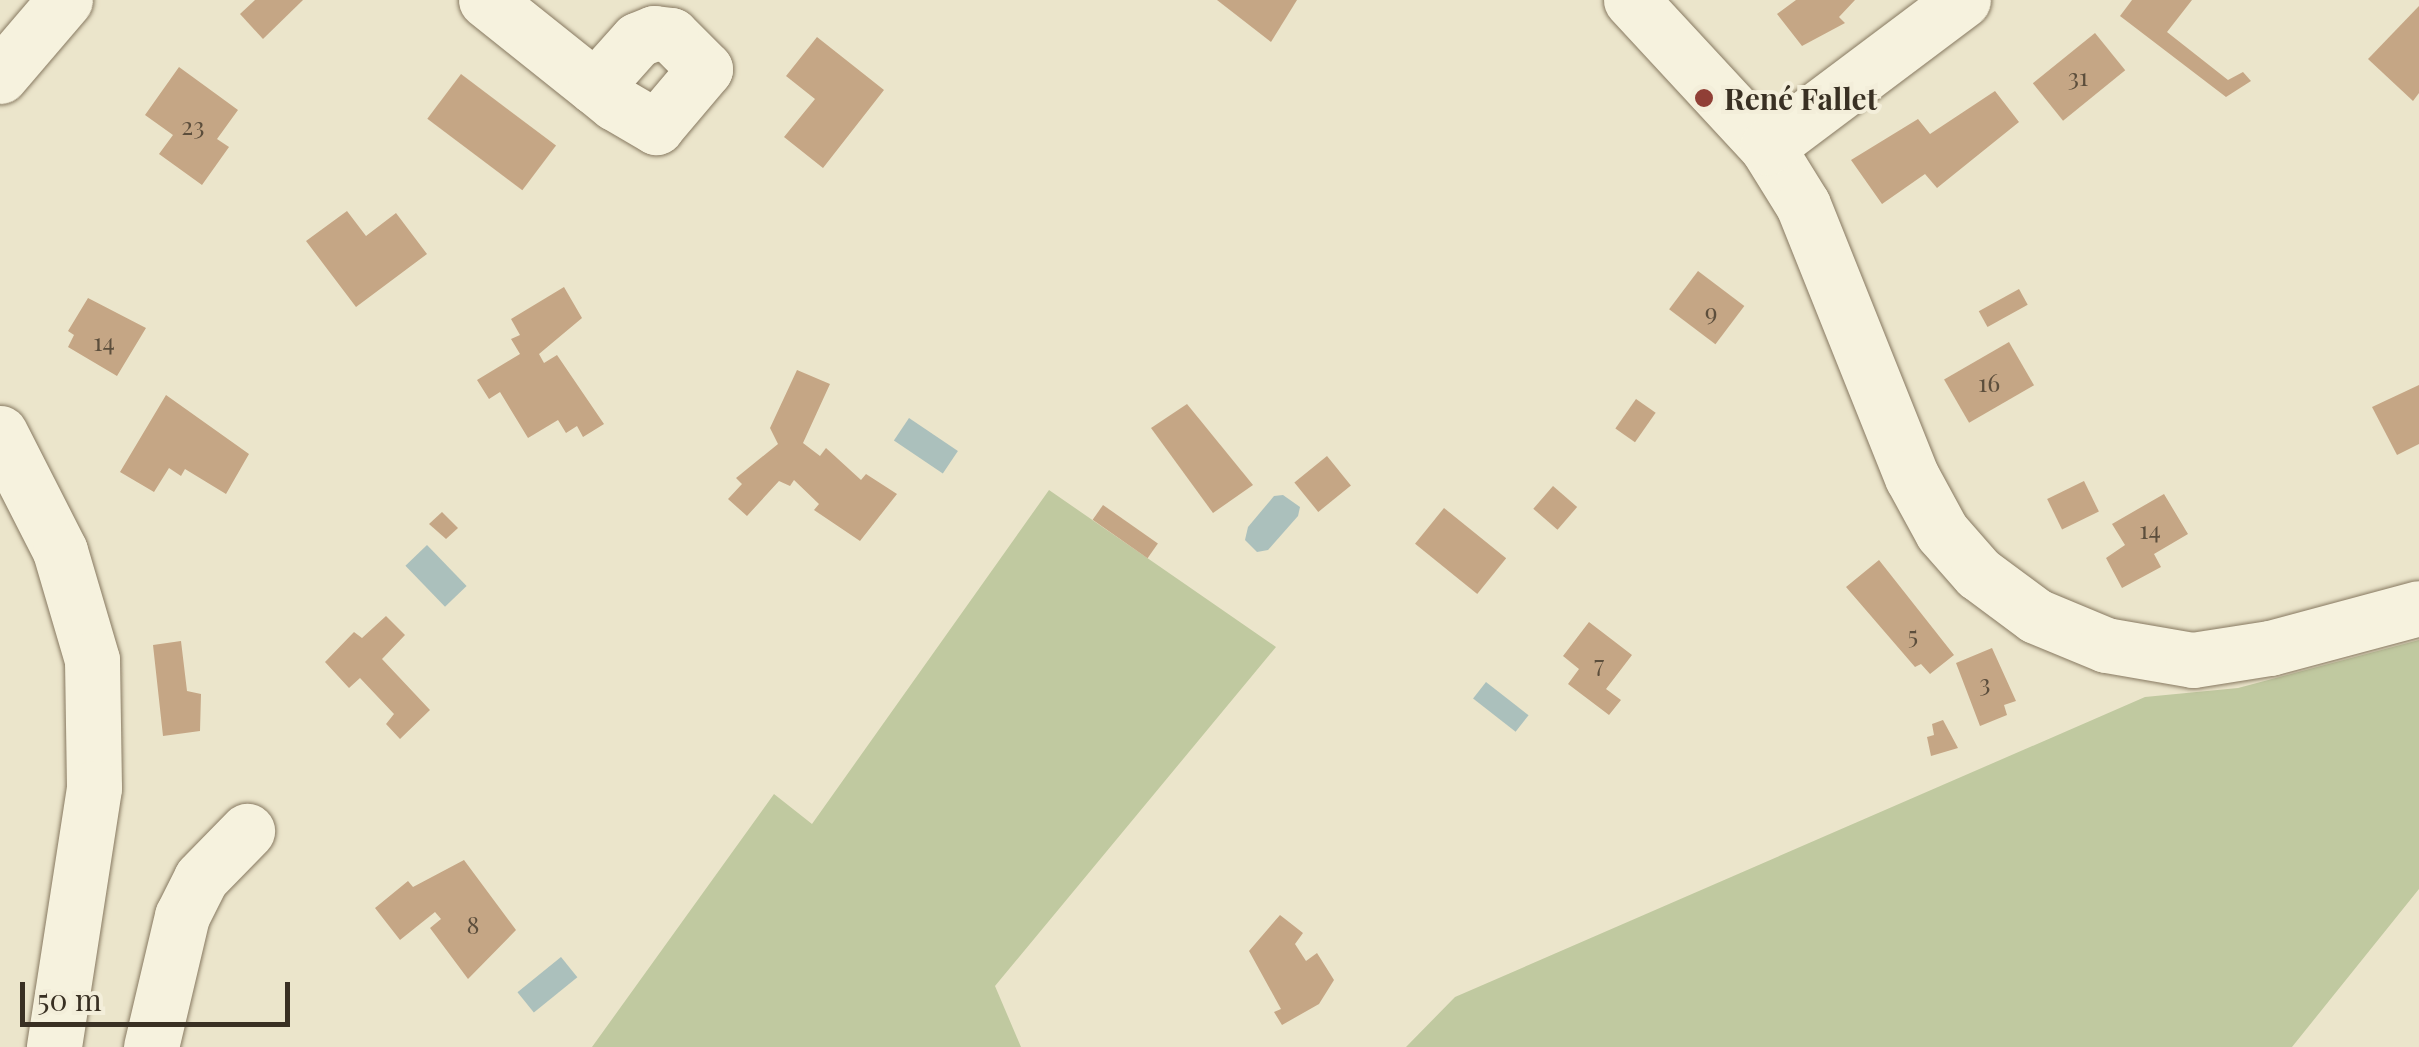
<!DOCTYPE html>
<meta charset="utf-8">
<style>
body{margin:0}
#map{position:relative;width:2419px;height:1047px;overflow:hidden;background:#ebe5cb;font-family:"Playfair Display",serif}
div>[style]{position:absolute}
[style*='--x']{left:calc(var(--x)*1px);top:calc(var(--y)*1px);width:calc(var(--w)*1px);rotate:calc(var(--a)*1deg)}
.green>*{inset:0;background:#c0c9a0}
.water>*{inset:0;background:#abc0bc;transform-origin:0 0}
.building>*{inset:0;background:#c5a685;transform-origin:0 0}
.roads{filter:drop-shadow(0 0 2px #877961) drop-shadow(0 0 2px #877961)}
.minor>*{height:55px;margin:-27.5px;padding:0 27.5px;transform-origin:27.5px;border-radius:27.5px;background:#f6f2de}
.dots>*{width:28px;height:28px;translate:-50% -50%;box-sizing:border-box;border:5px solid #f3eeda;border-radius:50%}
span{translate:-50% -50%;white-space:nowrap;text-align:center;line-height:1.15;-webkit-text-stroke:8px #f3eeda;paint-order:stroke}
.number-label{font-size:25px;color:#5c4e3c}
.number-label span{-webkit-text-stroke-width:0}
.poi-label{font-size:30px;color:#393023;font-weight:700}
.left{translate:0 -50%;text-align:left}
.scale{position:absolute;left:20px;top:982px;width:270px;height:45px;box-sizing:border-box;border:5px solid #393023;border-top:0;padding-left:12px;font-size:30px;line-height:35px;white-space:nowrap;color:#393023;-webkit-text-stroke:8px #f3eeda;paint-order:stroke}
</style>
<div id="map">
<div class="green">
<div style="clip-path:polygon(1049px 490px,1276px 647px,995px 986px,1021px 1047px,592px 1047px,774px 794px,812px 824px)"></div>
<div style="clip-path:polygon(2419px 640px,2419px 889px,2292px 1047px,1406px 1047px,1455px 997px,2145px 697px,2238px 688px)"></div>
</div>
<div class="water">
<div style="left:909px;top:418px;width:59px;height:27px;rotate:34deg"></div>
<div style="clip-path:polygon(1283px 495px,1300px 507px,1298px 516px,1268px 550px,1257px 552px,1245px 540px,1248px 527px,1274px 496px)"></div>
<div style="left:427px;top:545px;width:57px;height:30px;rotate:46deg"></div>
<div style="left:1486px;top:682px;width:54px;height:21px;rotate:38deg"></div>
<div style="left:561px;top:957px;width:26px;height:56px;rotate:51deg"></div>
</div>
<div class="building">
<div style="clip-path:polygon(255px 0,303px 0,263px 39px,240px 14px)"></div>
<div style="clip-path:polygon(1217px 0,1297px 0,1271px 42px)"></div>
<div style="clip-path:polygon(1796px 0,1855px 0,1839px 17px,1845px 23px,1802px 46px,1777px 14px)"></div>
<div style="clip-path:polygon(2132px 0,2192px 0,2167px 32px,2228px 80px,2243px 72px,2251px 81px,2226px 97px,2120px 16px)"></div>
<div style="clip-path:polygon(2419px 6px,2419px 93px,2413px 101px,2368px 59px)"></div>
<div style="left:2095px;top:33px;width:48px;height:80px;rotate:51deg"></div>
<div style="clip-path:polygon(817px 37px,884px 90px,823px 168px,784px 137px,815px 99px,786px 76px)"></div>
<div style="clip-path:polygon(179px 67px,238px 110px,217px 139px,229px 147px,202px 185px,159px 154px,173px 135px,145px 115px)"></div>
<div style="left:461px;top:74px;width:119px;height:56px;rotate:37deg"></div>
<div style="clip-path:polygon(1995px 91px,2019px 122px,1937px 188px,1925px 174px,1882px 204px,1851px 160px,1918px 119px,1930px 134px)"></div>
<div style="clip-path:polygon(347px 211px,366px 236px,396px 213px,427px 254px,356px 307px,306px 241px)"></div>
<div style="left:1698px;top:271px;width:58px;height:48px;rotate:37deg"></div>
<div style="clip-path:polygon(564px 287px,582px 318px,539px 354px,544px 363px,557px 355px,604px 424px,583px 437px,577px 426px,566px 433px,558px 420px,528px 438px,500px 392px,489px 399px,477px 380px,520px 354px,511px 339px,520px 335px,511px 319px)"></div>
<div style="left:2019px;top:289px;width:18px;height:46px;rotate:61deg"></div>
<div style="clip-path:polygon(88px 298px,146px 328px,117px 376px,68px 347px,74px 335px,68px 331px)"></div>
<div style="left:2009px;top:342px;width:50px;height:75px;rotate:60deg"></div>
<div style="clip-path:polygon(797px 370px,830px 384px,803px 443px,820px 456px,826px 448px,861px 480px,866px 474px,897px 494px,860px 541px,814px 510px,819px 504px,794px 480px,790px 486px,779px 481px,747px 516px,728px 499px,742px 484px,736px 478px,778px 444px,770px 428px)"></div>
<div style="clip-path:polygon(2419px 385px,2419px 444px,2397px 455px,2372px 407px)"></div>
<div style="clip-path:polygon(166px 395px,249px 454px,226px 494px,185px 469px,181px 476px,169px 468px,154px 492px,120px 472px)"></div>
<div style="left:1636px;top:399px;width:24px;height:36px;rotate:35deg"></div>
<div style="clip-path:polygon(1187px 404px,1253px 485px,1213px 513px,1151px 428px)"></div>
<div style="left:1327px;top:456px;width:38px;height:42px;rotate:51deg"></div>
<div style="left:2084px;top:481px;width:34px;height:41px;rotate:64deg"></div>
<div style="left:1553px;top:486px;width:32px;height:30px;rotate:41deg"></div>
<div style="clip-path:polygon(2164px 494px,2188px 534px,2154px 554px,2161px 567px,2122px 588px,2106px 558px,2125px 545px,2112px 524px)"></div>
<div style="left:1103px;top:505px;width:67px;height:18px;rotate:35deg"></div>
<div style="left:1444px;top:508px;width:80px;height:46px;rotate:39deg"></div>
<div style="clip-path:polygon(442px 512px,458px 528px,446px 539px,429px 524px)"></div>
<div style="clip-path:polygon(1879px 560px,1954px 655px,1930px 674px,1921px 664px,1915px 667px,1846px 587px)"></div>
<div style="clip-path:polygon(386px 616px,405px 635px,382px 659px,430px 710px,400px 739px,386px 724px,394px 714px,360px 678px,349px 688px,325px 662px,354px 632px,362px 638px)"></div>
<div style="clip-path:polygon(1589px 622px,1632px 655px,1606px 689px,1621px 700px,1609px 715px,1568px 684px,1579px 669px,1563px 656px)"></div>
<div style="clip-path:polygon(181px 641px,187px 691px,201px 694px,200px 731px,163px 736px,153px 645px)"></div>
<div style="clip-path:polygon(1992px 648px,2016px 701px,2004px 705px,2007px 715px,1980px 726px,1956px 663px)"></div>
<div style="clip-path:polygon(1943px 720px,1958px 748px,1931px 756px,1927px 737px,1934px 735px,1932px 724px)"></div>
<div style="clip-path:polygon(464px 860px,516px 930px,468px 979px,430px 928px,441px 919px,435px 912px,400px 940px,375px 908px,408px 881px,413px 887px)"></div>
<div style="clip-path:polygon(1280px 915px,1303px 933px,1295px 944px,1306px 961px,1317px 953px,1334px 980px,1319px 1004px,1282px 1025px,1274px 1012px,1281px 1009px,1249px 951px)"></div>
</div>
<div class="roads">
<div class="minor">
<div style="--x:486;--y:0;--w:139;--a:38.6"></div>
<div style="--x:595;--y:87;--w:26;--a:39"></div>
<div style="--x:615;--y:103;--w:48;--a:30.3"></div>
<div style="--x:656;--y:127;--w:76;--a:-49.8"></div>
<div style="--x:705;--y:69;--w:48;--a:-135"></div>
<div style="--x:671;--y:35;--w:17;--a:-173"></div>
<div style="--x:654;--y:33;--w:18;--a:158"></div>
<div style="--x:637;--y:40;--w:63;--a:131.8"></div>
<div style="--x:1631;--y:0;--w:200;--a:47.2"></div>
<div style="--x:1767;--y:147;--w:68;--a:58.2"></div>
<div style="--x:1803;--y:205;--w:293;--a:68.2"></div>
<div style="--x:1912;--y:477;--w:63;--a:61.4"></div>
<div style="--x:1942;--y:532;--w:55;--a:48.7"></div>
<div style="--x:1978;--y:573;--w:72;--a:36.6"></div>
<div style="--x:2036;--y:616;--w:76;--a:22.5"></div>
<div style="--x:2106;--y:645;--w:88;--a:9.8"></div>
<div style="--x:2193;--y:660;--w:78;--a:-8.9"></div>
<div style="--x:2270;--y:648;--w:154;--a:-15"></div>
<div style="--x:0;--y:76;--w:100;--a:-49.5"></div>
<div style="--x:1767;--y:147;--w:245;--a:-36.9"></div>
<div style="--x:0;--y:433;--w:132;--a:63"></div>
<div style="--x:60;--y:551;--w:114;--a:73.6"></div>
<div style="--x:92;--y:660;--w:128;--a:89.1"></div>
<div style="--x:94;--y:788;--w:262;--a:98.8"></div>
<div style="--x:151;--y:1047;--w:135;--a:-76.7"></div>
<div style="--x:182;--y:916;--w:42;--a:-63.4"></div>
<div style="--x:201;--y:878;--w:66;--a:-45.6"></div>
</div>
</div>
<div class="dots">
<div style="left:1704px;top:98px;background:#903f36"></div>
</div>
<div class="number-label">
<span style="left:2078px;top:76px">31</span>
<span style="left:193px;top:125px">23</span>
<span style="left:1711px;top:311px">9</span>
<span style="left:104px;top:341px">14</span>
<span style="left:1989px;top:382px">16</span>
<span style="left:2150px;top:529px">14</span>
<span style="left:1913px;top:634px">5</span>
<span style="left:1599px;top:663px">7</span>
<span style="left:1985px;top:682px">3</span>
<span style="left:473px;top:924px">8</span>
</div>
<div class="poi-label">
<span class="left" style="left:1724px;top:98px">René Fallet</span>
</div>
<div class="scale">50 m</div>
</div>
